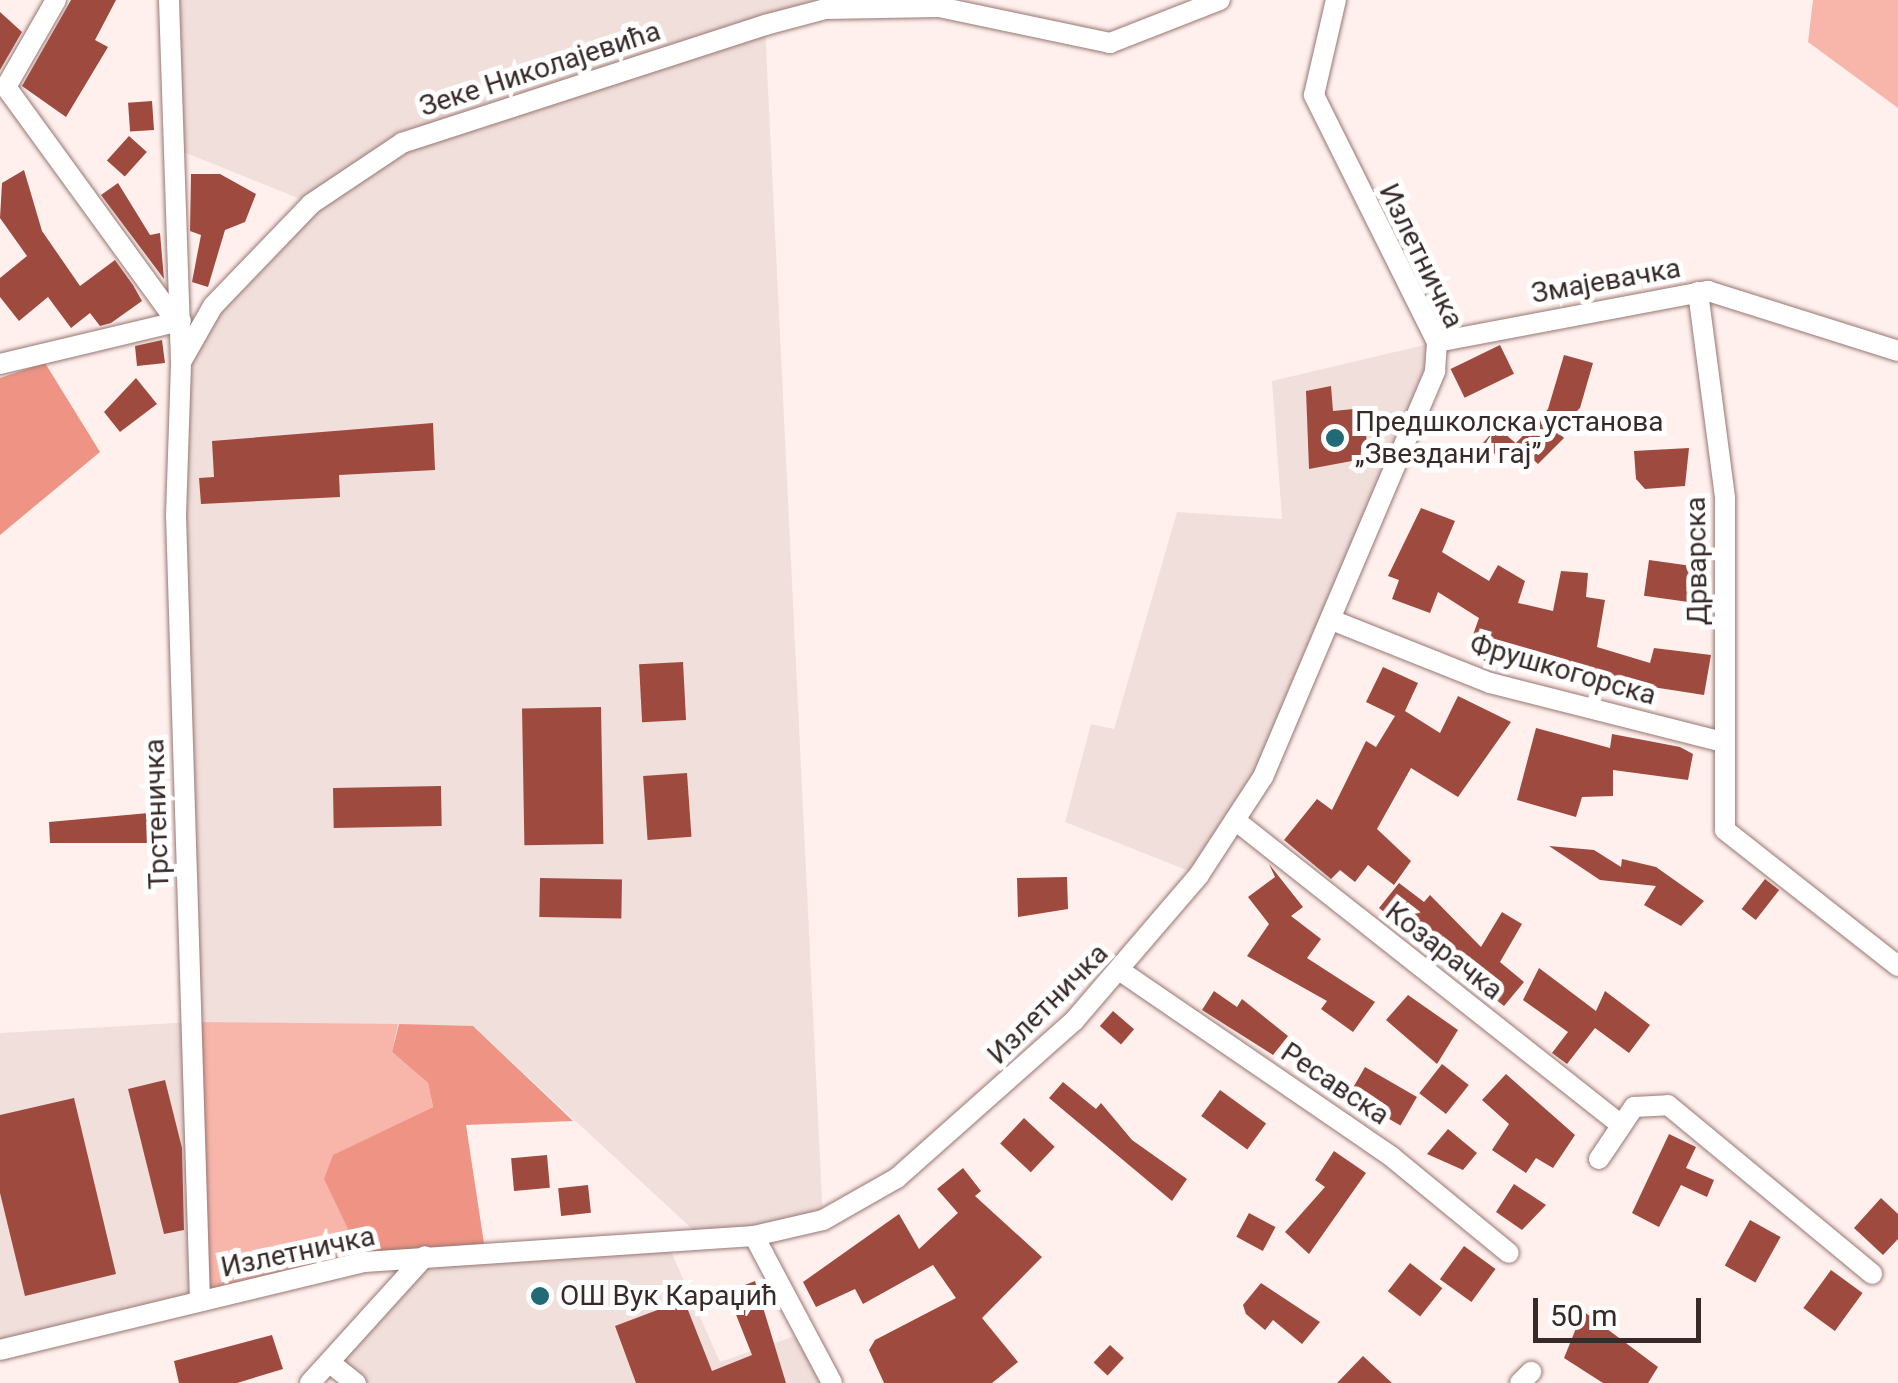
<!DOCTYPE html>
<meta charset="utf-8">
<style>
body{margin:0}
#map{position:relative;width:1898px;height:1383px;overflow:hidden;background:#fff0ee;font-family:Roboto,sans-serif}
div>[style]{position:absolute}
[style*='--x']{left:calc(var(--x)*1px);top:calc(var(--y)*1px);width:calc(var(--w)*1px);rotate:calc(var(--a)*1deg)}
.built>*{inset:0;background:#f1dfdc}
.green>*{inset:0;background:#f8b5aa}
.forest>*{inset:0;background:#ef9485}
.building>*{inset:0;background:#9e4a3f;transform-origin:0 0}
.roads{filter:drop-shadow(0 0 2px #977772) drop-shadow(0 0 2px #977772)}
.minor>*{height:20px;margin:-10px;padding:0 10px;transform-origin:10px;border-radius:10px;background:#fff}
.dots>*{width:28px;height:28px;translate:-50% -50%;box-sizing:border-box;border:5px solid #fff;border-radius:50%}
span{translate:-50% -50%;white-space:nowrap;text-align:center;line-height:1.15;-webkit-text-stroke:10px #fff;paint-order:stroke}
.street-label{font-size:28px;color:#372a28}
.poi-label{font-size:28px;color:#372a28}
.left{translate:0 -50%;text-align:left}
.scale{position:absolute;left:1533px;top:1298px;width:168px;height:45px;box-sizing:border-box;border:5px solid #372a28;border-top:0;padding-left:12px;font-size:30px;line-height:35px;white-space:nowrap;color:#372a28;-webkit-text-stroke:8px #fff;paint-order:stroke}
</style>
<div id="map">
<div class="built">
<div style="clip-path:polygon(174px 0,820px 0,825px 9px,765px 26px,823px 1220px,702px 1238px,473px 1026px,194px 1022px,200px 1301px,0 1350px,0 1033px,193px 1022px,181px 362px,197px 328px,310px 203px,169px 146px)"></div>
<div style="clip-path:polygon(1437px 342px,1287px 732px,1199px 875px,1065px 822px,1091px 724px,1114px 729px,1177px 512px,1282px 519px,1272px 381px)"></div>
<div style="clip-path:polygon(666px 1240px,720px 1362px,795px 1336px,822px 1383px,356px 1383px,330px 1363px,425px 1256px)"></div>
</div>
<div class="green">
<div style="clip-path:polygon(1813px 0,1898px 0,1898px 108px,1808px 42px)"></div>
<div style="clip-path:polygon(193px 1022px,398px 1024px,392px 1052px,428px 1083px,433px 1107px,334px 1155px,364px 1262px,200px 1301px)"></div>
</div>
<div class="forest">
<div style="clip-path:polygon(45px 363px,100px 452px,0 535px,0 378px)"></div>
<div style="clip-path:polygon(399px 1024px,473px 1026px,573px 1121px,466px 1125px,485px 1250px,364px 1262px,324px 1179px,333px 1155px,433px 1107px,428px 1083px,392px 1052px)"></div>
</div>
<div class="building">
<div style="clip-path:polygon(71px 0,116px 0,95px 40px,108px 47px,66px 117px,22px 86px)"></div>
<div style="clip-path:polygon(0 12px,22px 32px,0 70px)"></div>
<div style="left:152px;top:101px;width:29px;height:24px;rotate:86deg"></div>
<div style="left:129px;top:136px;width:24px;height:33px;rotate:42deg"></div>
<div style="clip-path:polygon(24px 170px,42px 231px,80px 286px,115px 260px,133px 285px,142px 301px,111px 323px,100px 326px,90px 313px,71px 328px,48px 297px,19px 321px,0 297px,0 278px,27px 256px,0 218px,2px 183px)"></div>
<div style="clip-path:polygon(191px 174px,220px 174px,256px 194px,245px 222px,225px 230px,208px 287px,192px 282px,201px 235px,190px 231px)"></div>
<div style="clip-path:polygon(118px 183px,150px 235px,160px 233px,164px 279px,101px 195px)"></div>
<div style="clip-path:polygon(162px 340px,165px 363px,137px 366px,135px 346px)"></div>
<div style="left:1500px;top:345px;width:32px;height:55px;rotate:64deg"></div>
<div style="clip-path:polygon(1564px 355px,1593px 363px,1580px 408px,1557px 431px,1564px 438px,1538px 464px,1516px 443px,1548px 409px)"></div>
<div style="clip-path:polygon(136px 378px,157px 404px,120px 432px,104px 412px)"></div>
<div style="clip-path:polygon(1331px 386px,1333px 411px,1364px 408px,1368px 458px,1309px 469px,1306px 391px)"></div>
<div style="clip-path:polygon(433px 423px,435px 470px,339px 475px,340px 497px,201px 504px,199px 478px,214px 477px,212px 441px)"></div>
<div style="left:1497px;top:427px;width:28px;height:22px;rotate:41deg"></div>
<div style="clip-path:polygon(1689px 448px,1685px 486px,1645px 489px,1636px 479px,1634px 451px)"></div>
<div style="clip-path:polygon(1421px 508px,1455px 521px,1442px 552px,1489px 581px,1498px 565px,1525px 581px,1518px 603px,1553px 611px,1561px 571px,1588px 573px,1586px 597px,1605px 600px,1597px 647px,1650px 663px,1654px 648px,1711px 655px,1704px 695px,1479px 660px,1468px 649px,1479px 618px,1438px 592px,1430px 613px,1392px 599px,1399px 580px,1388px 576px)"></div>
<div style="left:1649px;top:560px;width:45px;height:36px;rotate:8deg"></div>
<div style="left:683px;top:662px;width:58px;height:44px;rotate:87deg"></div>
<div style="clip-path:polygon(1383px 667px,1418px 683px,1405px 711px,1440px 733px,1458px 696px,1511px 722px,1458px 797px,1411px 768px,1377px 829px,1411px 861px,1394px 885px,1368px 865px,1355px 882px,1340px 870px,1331px 879px,1284px 840px,1317px 799px,1332px 810px,1366px 741px,1376px 747px,1395px 716px,1366px 702px)"></div>
<div style="left:601px;top:707px;width:137px;height:79px;rotate:89deg"></div>
<div style="clip-path:polygon(1536px 728px,1610px 748px,1612px 734px,1680px 747px,1693px 754px,1688px 780px,1613px 770px,1613px 796px,1582px 797px,1576px 817px,1517px 800px)"></div>
<div style="left:687px;top:773px;width:64px;height:44px;rotate:86deg"></div>
<div style="left:441px;top:786px;width:40px;height:108px;rotate:89deg"></div>
<div style="clip-path:polygon(160px 812px,161px 843px,50px 843px,49px 822px)"></div>
<div style="clip-path:polygon(1549px 846px,1594px 850px,1621px 867px,1622px 859px,1656px 867px,1704px 901px,1681px 926px,1644px 905px,1656px 886px,1600px 880px)"></div>
<div style="clip-path:polygon(1269px 864px,1303px 907px,1291px 916px,1321px 939px,1307px 958px,1375px 1002px,1353px 1032px,1321px 1009px,1327px 1001px,1247px 956px,1269px 924px,1248px 897px,1275px 877px)"></div>
<div style="clip-path:polygon(1067px 877px,1068px 909px,1018px 917px,1017px 878px)"></div>
<div style="left:540px;top:878px;width:82px;height:39px;rotate:1deg"></div>
<div style="left:1765px;top:879px;width:18px;height:38px;rotate:38deg"></div>
<div style="clip-path:polygon(1399px 883px,1424px 902px,1430px 895px,1481px 947px,1502px 912px,1522px 924px,1500px 962px,1524px 982px,1504px 1006px,1379px 908px)"></div>
<div style="clip-path:polygon(1539px 968px,1596px 1011px,1605px 991px,1650px 1025px,1629px 1053px,1595px 1028px,1567px 1064px,1552px 1053px,1568px 1032px,1523px 1000px)"></div>
<div style="clip-path:polygon(1214px 991px,1237px 1007px,1242px 999px,1288px 1036px,1273px 1055px,1202px 1010px)"></div>
<div style="clip-path:polygon(1408px 995px,1458px 1030px,1437px 1064px,1386px 1020px)"></div>
<div style="left:1113px;top:1011px;width:28px;height:20px;rotate:41deg"></div>
<div style="left:1442px;top:1064px;width:34px;height:37px;rotate:38deg"></div>
<div style="left:1365px;top:1067px;width:60px;height:33px;rotate:30deg"></div>
<div style="clip-path:polygon(1506px 1074px,1575px 1135px,1553px 1168px,1536px 1158px,1526px 1173px,1492px 1150px,1509px 1124px,1482px 1100px)"></div>
<div style="clip-path:polygon(165px 1080px,182px 1148px,184px 1230px,164px 1234px,128px 1089px)"></div>
<div style="clip-path:polygon(1063px 1082px,1096px 1109px,1101px 1103px,1132px 1140px,1187px 1179px,1172px 1201px,1049px 1098px)"></div>
<div style="left:1220px;top:1090px;width:57px;height:32px;rotate:36deg"></div>
<div style="clip-path:polygon(74px 1098px,116px 1274px,25px 1296px,0 1193px,0 1115px)"></div>
<div style="left:1024px;top:1118px;width:42px;height:35px;rotate:43deg"></div>
<div style="clip-path:polygon(1448px 1129px,1477px 1153px,1463px 1170px,1427px 1154px)"></div>
<div style="clip-path:polygon(1669px 1134px,1696px 1147px,1686px 1168px,1714px 1180px,1707px 1197px,1681px 1185px,1659px 1227px,1632px 1213px)"></div>
<div style="clip-path:polygon(1334px 1151px,1366px 1173px,1309px 1254px,1285px 1232px,1325px 1187px,1315px 1180px)"></div>
<div style="left:547px;top:1155px;width:33px;height:36px;rotate:85deg"></div>
<div style="clip-path:polygon(963px 1168px,981px 1191px,975px 1196px,1042px 1257px,982px 1318px,1018px 1362px,992px 1383px,884px 1383px,869px 1350px,875px 1340px,956px 1298px,933px 1265px,863px 1304px,855px 1289px,816px 1307px,803px 1282px,899px 1214px,919px 1249px,958px 1213px,937px 1189px)"></div>
<div style="clip-path:polygon(1514px 1184px,1546px 1205px,1522px 1230px,1496px 1212px)"></div>
<div style="left:588px;top:1185px;width:28px;height:30px;rotate:84deg"></div>
<div style="clip-path:polygon(1881px 1198px,1898px 1214px,1898px 1239px,1883px 1255px,1854px 1228px)"></div>
<div style="left:1249px;top:1213px;width:30px;height:27px;rotate:28deg"></div>
<div style="left:1750px;top:1220px;width:35px;height:52px;rotate:29deg"></div>
<div style="left:1464px;top:1246px;width:39px;height:41px;rotate:36deg"></div>
<div style="left:1410px;top:1263px;width:41px;height:36px;rotate:38deg"></div>
<div style="left:1831px;top:1270px;width:39px;height:47px;rotate:36deg"></div>
<div style="clip-path:polygon(755px 1281px,786px 1383px,636px 1383px,615px 1326px,684px 1300px,712px 1371px,752px 1355px,727px 1292px)"></div>
<div style="clip-path:polygon(1261px 1283px,1320px 1322px,1302px 1344px,1273px 1320px,1265px 1330px,1246px 1314px,1243px 1305px)"></div>
<div style="clip-path:polygon(1583px 1311px,1658px 1367px,1648px 1383px,1603px 1383px,1564px 1358px)"></div>
<div style="clip-path:polygon(272px 1335px,283px 1369px,237px 1383px,179px 1383px,174px 1361px)"></div>
<div style="left:1110px;top:1345px;width:19px;height:24px;rotate:43deg"></div>
<div style="clip-path:polygon(1363px 1356px,1392px 1383px,1337px 1383px)"></div>
</div>
<div class="roads">
<div class="minor">
<div style="--x:56;--y:0;--w:100;--a:119.9"></div>
<div style="--x:6;--y:87;--w:286;--a:54"></div>
<div style="--x:169;--y:0;--w:362;--a:88.1"></div>
<div style="--x:1698;--y:292;--w:208;--a:82.5"></div>
<div style="--x:1725;--y:498;--w:332;--a:90"></div>
<div style="--x:1725;--y:830;--w:220;--a:38.2"></div>
<div style="--x:1437;--y:342;--w:276;--a:-10.7"></div>
<div style="--x:1708;--y:291;--w:199;--a:17.5"></div>
<div style="--x:0;--y:364;--w:186;--a:-13.4"></div>
<div style="--x:1334;--y:621;--w:168;--a:21.7"></div>
<div style="--x:1490;--y:683;--w:241;--a:14.2"></div>
<div style="--x:1235;--y:820;--w:491;--a:38.3"></div>
<div style="--x:1122;--y:972;--w:327;--a:34.4"></div>
<div style="--x:1392;--y:1157;--w:151;--a:39.4"></div>
<div style="--x:1599;--y:1159;--w:63;--a:-56.1"></div>
<div style="--x:1634;--y:1107;--w:34;--a:-3"></div>
<div style="--x:1668;--y:1105;--w:265;--a:39.6"></div>
<div style="--x:754;--y:1236;--w:166;--a:62"></div>
<div style="--x:200;--y:1301;--w:786;--a:-91.75"></div>
<div style="--x:176;--y:515;--w:153;--a:-88.1"></div>
<div style="--x:181;--y:362;--w:64;--a:-60.3"></div>
<div style="--x:213;--y:306;--w:141;--a:-46.1"></div>
<div style="--x:311;--y:204;--w:110;--a:-33.8"></div>
<div style="--x:402;--y:143;--w:382;--a:-18"></div>
<div style="--x:765;--y:25;--w:62;--a:-14.9"></div>
<div style="--x:825;--y:9;--w:114;--a:-1"></div>
<div style="--x:939;--y:7;--w:175;--a:11.9"></div>
<div style="--x:1110;--y:43;--w:118;--a:-21.4"></div>
<div style="--x:0;--y:1350;--w:374;--a:-13.6"></div>
<div style="--x:364;--y:1262;--w:391;--a:-3.8"></div>
<div style="--x:754;--y:1236;--w:71;--a:-13.1"></div>
<div style="--x:823;--y:1220;--w:85;--a:-29.6"></div>
<div style="--x:897;--y:1178;--w:237;--a:-41.6"></div>
<div style="--x:1074;--y:1021;--w:192;--a:-49.4"></div>
<div style="--x:1199;--y:875;--w:117;--a:-56.9"></div>
<div style="--x:1263;--y:777;--w:441;--a:-67"></div>
<div style="--x:1435;--y:371;--w:29;--a:-86"></div>
<div style="--x:1437;--y:342;--w:276;--a:-116.5"></div>
<div style="--x:1314;--y:95;--w:98;--a:-77"></div>
<div style="--x:330;--y:1363;--w:33;--a:38"></div>
<div style="--x:310;--y:1383;--w:171;--a:-47.8"></div>
<div style="--x:1520;--y:1383;--w:16;--a:-45"></div>
</div>
</div>
<div class="dots">
<div style="left:1335px;top:438px;background:#216a76"></div>
<div style="left:540px;top:1296px;background:#216a76"></div>
</div>
<div class="street-label">
<span style="left:540px;top:69px;rotate:-18deg">Зеке Николајевића</span>
<span style="left:1421px;top:256px;rotate:64deg">Излетничка</span>
<span style="left:1606px;top:281px;rotate:-10deg">Змајевачка</span>
<span style="left:1697px;top:561px;rotate:-91deg">Дрварска</span>
<span style="left:1563px;top:670px;rotate:16deg">Фрушкогорска</span>
<span style="left:157px;top:814px;rotate:-92deg">Трстеничка</span>
<span style="left:1444px;top:951px;rotate:38deg">Козарачка</span>
<span style="left:1048px;top:1004px;rotate:-45deg">Излетничка</span>
<span style="left:1335px;top:1084px;rotate:34deg">Ресавска</span>
<span style="left:298px;top:1252px;rotate:-12deg">Излетничка</span>
</div>
<div class="poi-label">
<span class="left" style="left:1355px;top:438px">Предшколска установа<br>„Звездани гај”</span>
<span class="left" style="left:560px;top:1296px">ОШ Вук Караџић</span>
</div>
<div class="scale">50 m</div>
</div>
